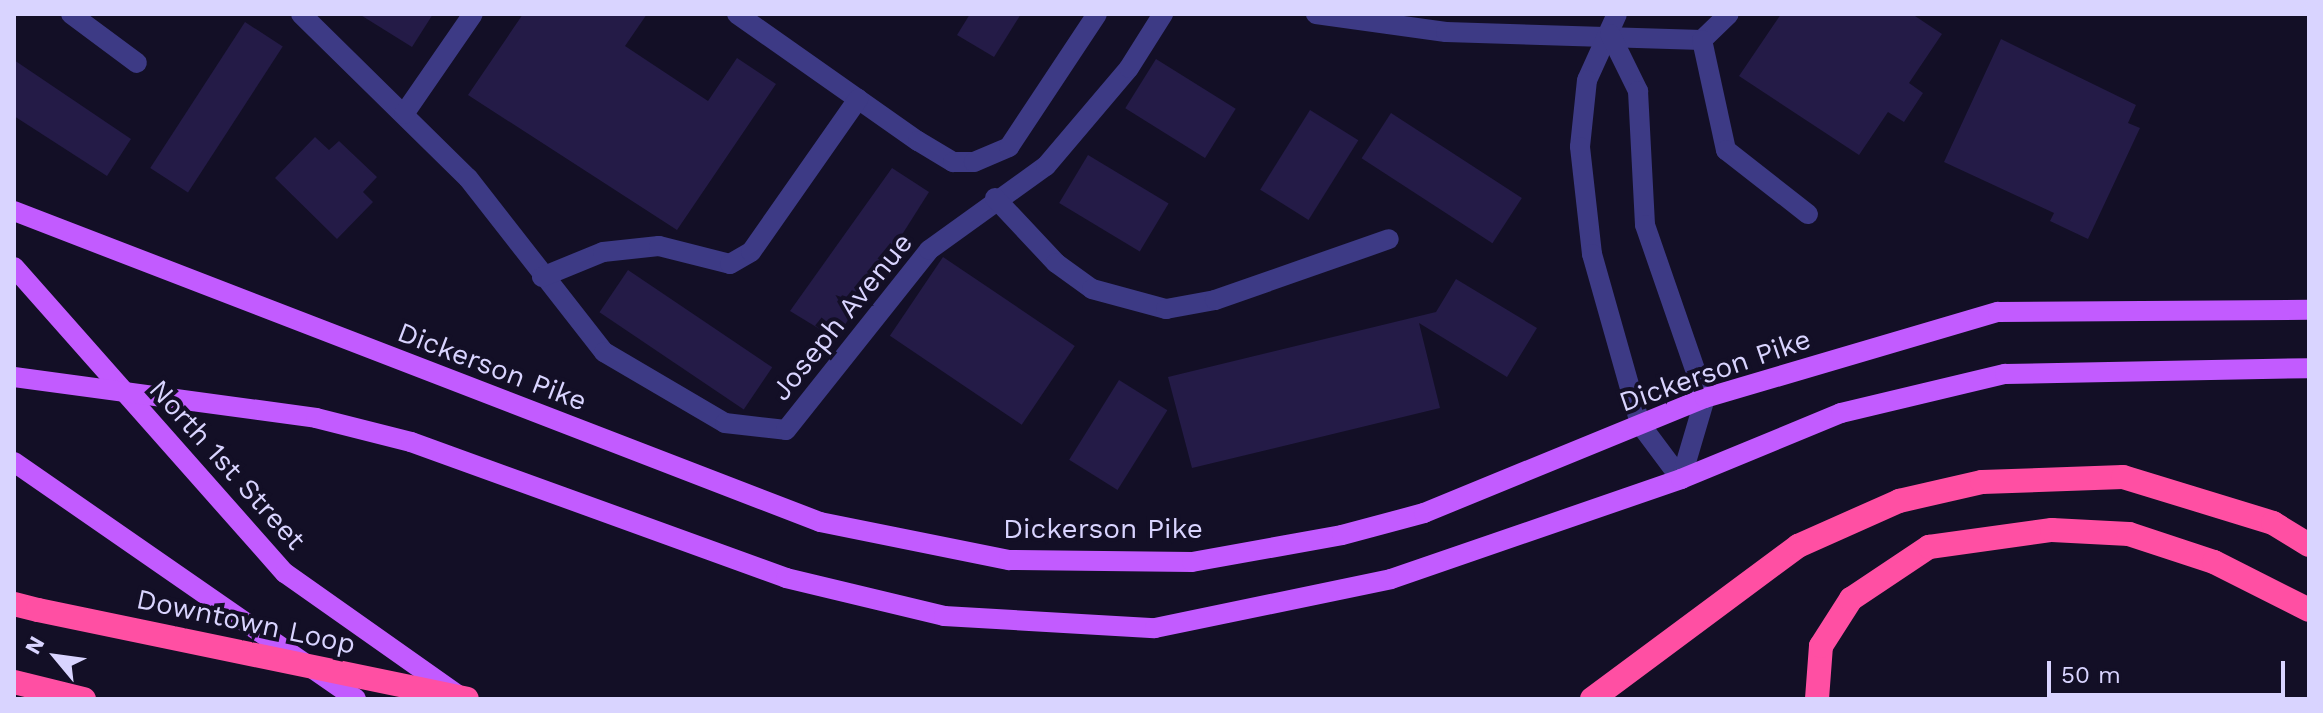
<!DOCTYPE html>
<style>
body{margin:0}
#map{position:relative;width:2323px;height:713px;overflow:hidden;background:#130f26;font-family:"Work Sans",sans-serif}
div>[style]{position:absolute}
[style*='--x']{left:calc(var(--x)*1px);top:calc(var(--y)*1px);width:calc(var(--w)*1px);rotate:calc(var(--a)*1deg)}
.building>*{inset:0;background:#241b47;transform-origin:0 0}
.minor>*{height:20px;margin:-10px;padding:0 10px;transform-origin:10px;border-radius:10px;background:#3d3a85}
.major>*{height:20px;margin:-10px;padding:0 10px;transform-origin:10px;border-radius:10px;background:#c25bff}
.highway>*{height:24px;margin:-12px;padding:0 12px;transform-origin:12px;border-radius:12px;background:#ff4fa3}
.highway-bridge>*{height:24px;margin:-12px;padding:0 12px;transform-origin:12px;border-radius:12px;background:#ff4fa3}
span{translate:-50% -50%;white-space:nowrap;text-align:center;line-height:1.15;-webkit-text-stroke:8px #130f26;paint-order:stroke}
.street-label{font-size:28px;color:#d9d4ff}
.frame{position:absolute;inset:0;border:16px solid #d9d4ff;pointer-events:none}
.north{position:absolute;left:16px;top:617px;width:80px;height:80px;-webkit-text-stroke:6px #130f26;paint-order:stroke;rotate:299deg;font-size:22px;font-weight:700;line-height:32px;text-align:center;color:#d9d4ff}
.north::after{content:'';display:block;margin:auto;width:28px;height:36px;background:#d9d4ff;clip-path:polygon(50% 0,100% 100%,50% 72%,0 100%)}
.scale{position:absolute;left:2047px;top:661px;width:238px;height:36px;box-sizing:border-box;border:4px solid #d9d4ff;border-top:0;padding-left:10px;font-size:24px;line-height:28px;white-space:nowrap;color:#d9d4ff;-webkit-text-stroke:6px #130f26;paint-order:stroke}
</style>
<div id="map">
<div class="building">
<div style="clip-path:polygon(359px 14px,433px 14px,412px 47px)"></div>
<div style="clip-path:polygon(523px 14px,647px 14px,625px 46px,708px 101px,737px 58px,776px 84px,677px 230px,468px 95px)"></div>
<div style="clip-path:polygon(970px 14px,1021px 14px,994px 57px,957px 35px)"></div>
<div style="clip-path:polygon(1781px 14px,1912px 14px,1942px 34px,1909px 83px,1923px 93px,1904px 122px,1888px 112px,1859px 155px,1739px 76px)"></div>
<div style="left:245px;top:22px;width:45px;height:174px;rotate:33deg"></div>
<div style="clip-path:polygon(2001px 39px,2136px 105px,2128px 123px,2140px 128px,2088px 239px,2050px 221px,2054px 213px,1944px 162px)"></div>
<div style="left:1156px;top:59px;width:94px;height:58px;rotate:32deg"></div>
<div style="clip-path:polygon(14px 60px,131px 139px,107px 176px,14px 116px)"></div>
<div style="left:1310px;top:110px;width:57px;height:94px;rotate:32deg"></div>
<div style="left:1391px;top:113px;width:156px;height:54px;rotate:33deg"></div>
<div style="clip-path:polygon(315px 137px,329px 150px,339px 141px,377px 177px,363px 192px,373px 202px,337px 239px,275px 178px)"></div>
<div style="left:1088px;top:155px;width:94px;height:56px;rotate:31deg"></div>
<div style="clip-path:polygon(892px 168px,929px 192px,836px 339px,790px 311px)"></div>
<div style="left:943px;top:257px;width:159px;height:95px;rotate:34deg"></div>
<div style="left:628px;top:270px;width:174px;height:51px;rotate:34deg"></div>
<div style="clip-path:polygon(1456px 279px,1537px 328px,1507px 377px,1419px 323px,1440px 408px,1192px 468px,1168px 377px,1436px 312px)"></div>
<div style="left:1119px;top:380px;width:57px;height:94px;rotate:32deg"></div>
</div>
<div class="minor">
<div style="--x:71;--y:14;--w:82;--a:36.6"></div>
<div style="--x:301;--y:14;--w:234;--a:44.5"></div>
<div style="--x:468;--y:178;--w:221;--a:52"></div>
<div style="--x:604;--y:352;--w:140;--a:30.4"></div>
<div style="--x:725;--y:423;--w:61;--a:6.5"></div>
<div style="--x:786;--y:430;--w:230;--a:-51.5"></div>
<div style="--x:929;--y:250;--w:144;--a:-35.7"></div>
<div style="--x:1046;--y:166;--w:128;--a:-49.7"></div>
<div style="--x:1129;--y:68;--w:64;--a:-57.8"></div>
<div style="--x:737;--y:14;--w:221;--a:35.1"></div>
<div style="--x:918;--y:141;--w:41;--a:31"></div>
<div style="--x:953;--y:162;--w:21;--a:0"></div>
<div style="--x:974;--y:162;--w:38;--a:-23"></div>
<div style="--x:1009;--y:147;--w:159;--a:-56.5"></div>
<div style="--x:1316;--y:14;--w:131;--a:7.9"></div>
<div style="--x:1446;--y:32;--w:256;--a:1.8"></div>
<div style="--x:1702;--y:40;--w:37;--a:-44"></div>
<div style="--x:1617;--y:14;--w:72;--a:114.4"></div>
<div style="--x:1587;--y:80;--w:67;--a:96"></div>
<div style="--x:1580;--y:147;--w:108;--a:83.6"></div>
<div style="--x:1592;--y:254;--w:177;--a:74.2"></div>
<div style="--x:1640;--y:424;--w:69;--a:53.3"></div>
<div style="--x:1610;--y:34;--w:64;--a:63.8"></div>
<div style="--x:1638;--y:91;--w:134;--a:87"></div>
<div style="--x:1645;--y:225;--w:183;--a:70.9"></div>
<div style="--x:1705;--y:398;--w:84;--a:106.5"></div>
<div style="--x:1702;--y:40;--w:113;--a:77.7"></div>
<div style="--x:1726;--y:150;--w:104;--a:38"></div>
<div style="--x:404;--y:114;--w:121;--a:-55.4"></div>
<div style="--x:995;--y:198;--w:89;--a:46.8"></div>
<div style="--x:1056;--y:263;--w:44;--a:35.8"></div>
<div style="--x:1092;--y:289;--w:77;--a:15.1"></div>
<div style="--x:1166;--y:309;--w:50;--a:-10.4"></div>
<div style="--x:1215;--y:300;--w:184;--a:-19.3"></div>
<div style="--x:542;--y:277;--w:66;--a:-22.3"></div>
<div style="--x:603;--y:252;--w:56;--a:-6.1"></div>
<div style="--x:659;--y:246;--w:73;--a:14.2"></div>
<div style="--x:730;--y:264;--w:24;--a:-30"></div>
<div style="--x:751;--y:252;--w:187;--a:-55"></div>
</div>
<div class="major">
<div style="--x:14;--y:211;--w:864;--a:21.1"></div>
<div style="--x:820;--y:522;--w:193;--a:11.4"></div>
<div style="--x:1009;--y:560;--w:183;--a:0.6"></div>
<div style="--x:1192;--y:562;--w:152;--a:-10.2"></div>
<div style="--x:1342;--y:535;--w:85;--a:-15"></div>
<div style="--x:1424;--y:513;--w:304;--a:-22.3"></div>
<div style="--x:1705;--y:398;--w:305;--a:-16.4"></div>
<div style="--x:1998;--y:312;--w:311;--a:-0.4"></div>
<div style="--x:14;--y:267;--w:409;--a:48.5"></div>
<div style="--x:285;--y:573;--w:215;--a:35.2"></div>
<div style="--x:14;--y:377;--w:305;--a:7.7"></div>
<div style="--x:316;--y:418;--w:98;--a:14.2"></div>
<div style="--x:411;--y:442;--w:399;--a:19.9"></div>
<div style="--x:786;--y:578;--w:163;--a:13.5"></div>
<div style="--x:944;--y:616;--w:211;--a:3.3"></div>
<div style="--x:1155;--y:628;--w:241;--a:-11.7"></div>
<div style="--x:1391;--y:579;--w:307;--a:-19"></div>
<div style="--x:1681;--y:479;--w:173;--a:-22.4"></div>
<div style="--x:1841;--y:413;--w:169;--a:-13.4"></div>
<div style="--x:2005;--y:374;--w:304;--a:-1.1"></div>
<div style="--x:14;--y:462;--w:416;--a:34.7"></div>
</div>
<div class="highway">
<div style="--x:14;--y:604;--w:25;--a:14"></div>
<div style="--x:14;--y:682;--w:72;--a:13.7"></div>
<div style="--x:1592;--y:699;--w:257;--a:-36.6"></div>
<div style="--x:1798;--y:546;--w:111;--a:-24"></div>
<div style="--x:1899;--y:501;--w:85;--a:-12.9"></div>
<div style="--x:1982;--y:482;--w:141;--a:-2"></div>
<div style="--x:2123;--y:477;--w:157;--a:17"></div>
<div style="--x:2273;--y:523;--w:42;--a:31.4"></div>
<div style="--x:1817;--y:699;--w:53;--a:-85.7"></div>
<div style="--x:1821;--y:646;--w:56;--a:-57.4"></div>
<div style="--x:1851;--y:599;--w:94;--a:-33.7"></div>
<div style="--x:1929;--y:547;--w:124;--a:-7.9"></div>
<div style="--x:2052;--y:530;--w:77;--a:3"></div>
<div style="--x:2129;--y:534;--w:89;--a:18.2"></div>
<div style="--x:2214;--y:562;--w:106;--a:26.8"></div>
</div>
<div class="highway-bridge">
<div style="--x:38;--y:610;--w:438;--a:11.7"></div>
</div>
<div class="street-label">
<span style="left:842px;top:317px;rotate:-51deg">Joseph Avenue</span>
<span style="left:492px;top:367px;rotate:21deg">Dickerson Pike</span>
<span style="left:1715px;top:371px;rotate:-19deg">Dickerson Pike</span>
<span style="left:227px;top:465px;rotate:48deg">North 1st Street</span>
<span style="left:1103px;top:529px">Dickerson Pike</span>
<span style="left:246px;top:622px;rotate:12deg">Downtown Loop</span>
</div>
<div class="frame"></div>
<div class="north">N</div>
<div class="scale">50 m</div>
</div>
